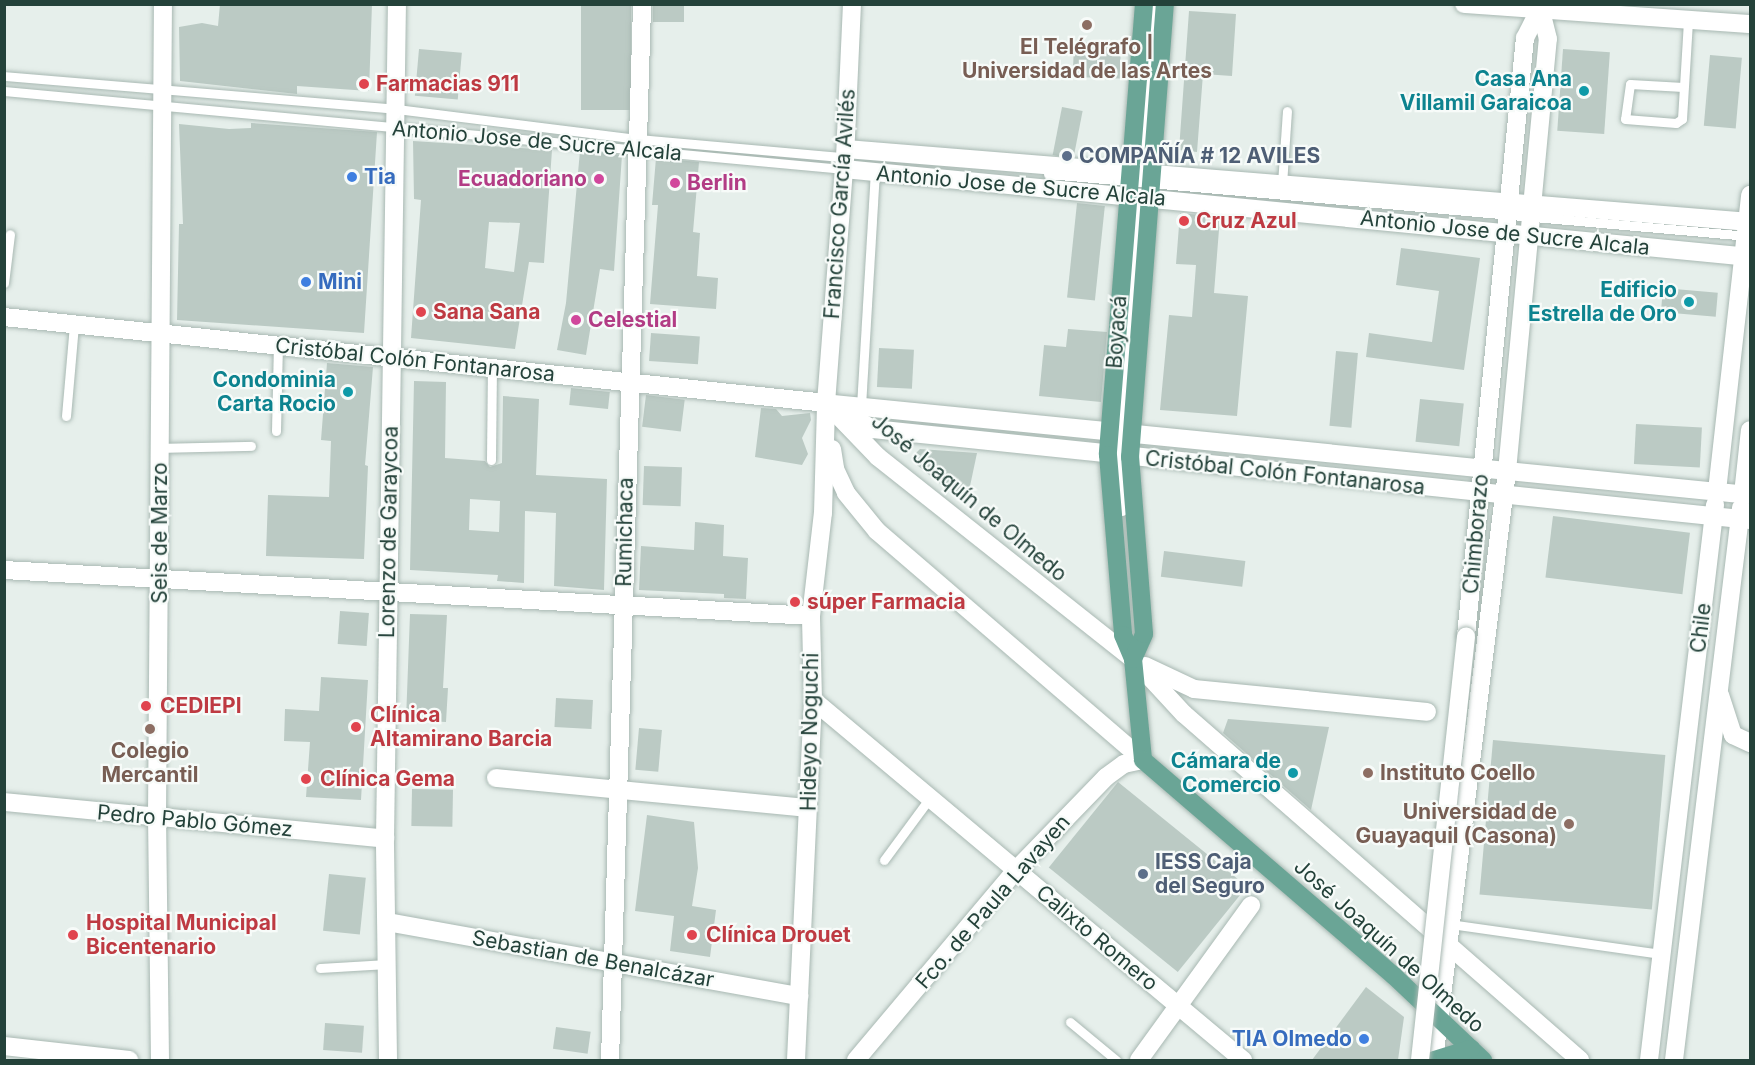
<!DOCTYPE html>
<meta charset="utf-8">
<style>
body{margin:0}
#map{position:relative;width:1755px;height:1065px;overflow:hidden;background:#e6efeb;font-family:Inter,sans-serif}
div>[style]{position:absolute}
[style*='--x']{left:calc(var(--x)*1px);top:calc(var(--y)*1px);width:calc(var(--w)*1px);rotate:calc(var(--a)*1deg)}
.building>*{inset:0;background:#bbcac4;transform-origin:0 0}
.roads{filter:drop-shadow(0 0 2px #a8b8b2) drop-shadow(0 0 2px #a8b8b2)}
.lane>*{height:9px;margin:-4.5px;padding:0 4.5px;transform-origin:4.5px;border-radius:4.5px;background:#fff}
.street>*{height:18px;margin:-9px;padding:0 9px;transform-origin:9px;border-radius:9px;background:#fff}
.secondary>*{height:18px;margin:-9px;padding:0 9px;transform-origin:9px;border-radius:9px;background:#fff}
.primary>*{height:18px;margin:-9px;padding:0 9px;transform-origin:9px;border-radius:9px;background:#6aa596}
.bridges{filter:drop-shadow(0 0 2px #a8b8b2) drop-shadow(0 0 2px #a8b8b2)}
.street-bridge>*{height:18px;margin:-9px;padding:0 9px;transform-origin:9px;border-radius:9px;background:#fff}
.dots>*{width:16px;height:16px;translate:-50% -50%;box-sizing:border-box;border:3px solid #f7fbf9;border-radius:50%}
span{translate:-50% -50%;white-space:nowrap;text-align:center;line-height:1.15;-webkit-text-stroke:4.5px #f7fbf9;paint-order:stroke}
.education-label{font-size:21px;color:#785e54;font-weight:700}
.left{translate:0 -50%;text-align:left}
.right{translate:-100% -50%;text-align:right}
.culture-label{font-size:21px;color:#0d838f;font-weight:700}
.health-label{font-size:21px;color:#be3a42;font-weight:700}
.street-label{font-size:21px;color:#24423a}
.service-label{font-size:21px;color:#4e5e75;font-weight:700}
.shop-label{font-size:21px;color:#366cbe;font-weight:700}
.hotel-label{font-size:21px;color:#b23c85;font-weight:700}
.frame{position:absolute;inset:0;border:6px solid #24423a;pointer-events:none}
</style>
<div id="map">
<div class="building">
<div style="clip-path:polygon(220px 4px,372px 4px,369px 91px,297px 86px,297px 94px,180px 81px,179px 27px,202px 23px,218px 26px)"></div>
<div style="left:581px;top:4px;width:50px;height:106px"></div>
<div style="left:653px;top:4px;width:31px;height:18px"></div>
<div style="clip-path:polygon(1189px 11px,1236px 14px,1232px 76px,1203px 74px,1197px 152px,1179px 150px)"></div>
<div style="left:1074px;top:42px;width:47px;height:35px;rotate:2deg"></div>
<div style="left:419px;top:49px;width:43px;height:47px;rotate:5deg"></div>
<div style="left:1563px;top:49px;width:47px;height:82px;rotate:4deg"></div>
<div style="left:1710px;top:55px;width:32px;height:71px;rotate:5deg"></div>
<div style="left:1062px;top:107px;width:21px;height:49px;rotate:11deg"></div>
<div style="clip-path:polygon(251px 123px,377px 132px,364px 333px,177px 320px,179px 224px,183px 224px,179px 124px,229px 129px,251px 128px)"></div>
<div style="clip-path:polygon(evenodd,413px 141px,552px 150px,544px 263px,529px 262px,515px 349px,411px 338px,421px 200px,414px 199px,413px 141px,489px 222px,520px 223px,514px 272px,485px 268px,489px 222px)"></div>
<div style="clip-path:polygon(580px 151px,622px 155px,614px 271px,600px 269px,586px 355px,557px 350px,566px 303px)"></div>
<div style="clip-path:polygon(656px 158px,699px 162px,693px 232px,700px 233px,697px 276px,718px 278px,716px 309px,650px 304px,658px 205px,652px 205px)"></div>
<div style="left:1077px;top:203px;width:28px;height:95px;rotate:6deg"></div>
<div style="clip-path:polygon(1180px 213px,1220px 217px,1214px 293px,1248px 296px,1237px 416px,1160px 410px,1169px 315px,1192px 317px,1196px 265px,1176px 264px)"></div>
<div style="clip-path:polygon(1401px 248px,1480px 258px,1464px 370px,1366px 357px,1369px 333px,1432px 342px,1439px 291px,1396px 285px)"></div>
<div style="left:1663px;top:288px;width:55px;height:24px;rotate:5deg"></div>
<div style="clip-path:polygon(1068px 329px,1107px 332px,1101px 402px,1039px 396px,1044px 345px,1066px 347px)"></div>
<div style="left:651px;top:333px;width:49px;height:28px;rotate:4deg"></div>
<div style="left:879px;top:348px;width:35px;height:39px;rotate:3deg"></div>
<div style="left:1336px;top:351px;width:22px;height:75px;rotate:5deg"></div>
<div style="clip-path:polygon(327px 363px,373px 367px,365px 465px,368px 466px,364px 559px,266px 556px,268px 495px,329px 497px,331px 441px,321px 440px)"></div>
<div style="clip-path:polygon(evenodd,414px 381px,446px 382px,445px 458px,485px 461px,490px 467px,502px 463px,503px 396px,539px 399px,536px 475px,607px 479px,604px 590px,554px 586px,556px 513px,525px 511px,524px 583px,497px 581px,498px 575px,410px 570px,414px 381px,470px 499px,500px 501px,499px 532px,469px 530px,470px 499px)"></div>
<div style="left:571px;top:388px;width:39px;height:17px;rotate:6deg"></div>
<div style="left:646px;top:395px;width:39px;height:32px;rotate:7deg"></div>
<div style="left:1420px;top:399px;width:44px;height:43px;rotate:6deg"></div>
<div style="clip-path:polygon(761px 408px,776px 409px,782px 416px,810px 413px,811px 420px,802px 438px,808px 454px,802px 465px,755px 457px)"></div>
<div style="left:1636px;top:424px;width:66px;height:40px;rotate:3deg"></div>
<div style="clip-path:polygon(920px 449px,977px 453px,966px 505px,917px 465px,916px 453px)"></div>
<div style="left:644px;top:466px;width:38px;height:39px;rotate:2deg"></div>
<div style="left:1553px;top:516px;width:138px;height:62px;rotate:7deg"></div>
<div style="clip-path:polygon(695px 522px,724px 525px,723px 556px,748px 558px,746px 599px,724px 598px,724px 594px,639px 590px,641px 546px,694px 550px)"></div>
<div style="left:1164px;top:551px;width:82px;height:26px;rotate:7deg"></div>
<div style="left:340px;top:611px;width:29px;height:33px;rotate:4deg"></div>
<div style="clip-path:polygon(410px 614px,447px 615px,443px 688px,448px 688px,446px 722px,406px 720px)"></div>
<div style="clip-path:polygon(321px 677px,368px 680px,361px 800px,306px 797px,310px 742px,284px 741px,285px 709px,319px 711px)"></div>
<div style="left:556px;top:698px;width:37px;height:29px;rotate:3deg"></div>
<div style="clip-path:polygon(1228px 719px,1329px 727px,1311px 810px,1223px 733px)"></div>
<div style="left:639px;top:728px;width:23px;height:42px;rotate:5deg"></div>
<div style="left:1493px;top:740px;width:173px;height:155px;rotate:5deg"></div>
<div style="left:1118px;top:782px;width:166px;height:110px;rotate:39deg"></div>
<div style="left:412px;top:789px;width:41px;height:37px;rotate:1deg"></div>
<div style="clip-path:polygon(647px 815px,694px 822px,698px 868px,692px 906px,716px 910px,710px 957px,670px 951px,674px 916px,635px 911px)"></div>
<div style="left:329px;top:874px;width:37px;height:57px;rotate:6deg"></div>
<div style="clip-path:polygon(1366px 987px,1404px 1017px,1398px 1060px,1312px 1060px)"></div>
<div style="left:325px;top:1023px;width:39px;height:27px;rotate:4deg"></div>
<div style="left:556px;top:1027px;width:35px;height:22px;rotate:8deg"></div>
</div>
<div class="roads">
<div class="lane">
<div style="--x:4;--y:76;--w:394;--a:4.8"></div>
<div style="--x:397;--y:109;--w:243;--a:7.1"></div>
<div style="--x:638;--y:139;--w:212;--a:5.1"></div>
<div style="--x:1683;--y:87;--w:53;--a:-176.8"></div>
<div style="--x:1630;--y:84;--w:35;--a:98"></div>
<div style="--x:1625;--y:119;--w:51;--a:4.5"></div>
<div style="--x:1676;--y:123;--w:7;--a:-34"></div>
<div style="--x:1682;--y:119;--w:99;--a:-86.5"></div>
<div style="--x:4;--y:91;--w:844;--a:5.31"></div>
<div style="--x:1048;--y:174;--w:703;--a:5.06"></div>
<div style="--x:1141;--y:176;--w:172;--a:-85.7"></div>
<div style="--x:1282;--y:184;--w:73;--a:-86.1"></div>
<div style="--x:4;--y:283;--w:49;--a:-83"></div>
<div style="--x:861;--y:406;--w:233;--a:-86.6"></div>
<div style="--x:66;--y:416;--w:91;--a:-85"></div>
<div style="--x:276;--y:431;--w:85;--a:-88.7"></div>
<div style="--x:161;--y:448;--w:90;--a:-1.3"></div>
<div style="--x:491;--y:460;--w:93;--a:-89.4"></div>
<div style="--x:1122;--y:511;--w:55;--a:-94.2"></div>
<div style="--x:1118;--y:456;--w:262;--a:-85.2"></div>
<div style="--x:884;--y:860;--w:76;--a:-53.6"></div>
<div style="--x:1450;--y:924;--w:214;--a:8.1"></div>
<div style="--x:320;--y:968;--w:67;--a:-3.4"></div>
<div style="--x:1070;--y:1022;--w:60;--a:39.6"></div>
</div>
<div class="street">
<div style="--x:846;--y:149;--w:907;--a:4.62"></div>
<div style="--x:844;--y:169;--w:910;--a:5.55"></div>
<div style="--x:4;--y:317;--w:826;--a:5.97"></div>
<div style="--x:826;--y:403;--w:75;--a:46.1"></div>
<div style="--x:878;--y:457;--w:325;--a:38.4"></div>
<div style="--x:1133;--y:659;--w:75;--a:47.2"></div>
<div style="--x:1184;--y:714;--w:526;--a:41.14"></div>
<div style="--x:1717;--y:491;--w:298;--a:-83.6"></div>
<div style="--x:1743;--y:494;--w:64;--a:-83.8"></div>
<div style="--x:4;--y:570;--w:808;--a:3.26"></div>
<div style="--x:1466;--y:636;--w:601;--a:-84.37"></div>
<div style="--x:1525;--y:38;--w:31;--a:-63"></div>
<div style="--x:1145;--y:666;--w:54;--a:25.1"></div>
<div style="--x:1194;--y:689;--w:234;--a:5.6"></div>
<div style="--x:1720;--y:695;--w:42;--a:72"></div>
<div style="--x:1733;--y:735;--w:19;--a:25"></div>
<div style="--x:813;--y:700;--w:561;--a:39.94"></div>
<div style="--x:496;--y:778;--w:313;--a:5.5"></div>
<div style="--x:4;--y:802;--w:383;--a:5.5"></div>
<div style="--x:387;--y:922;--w:419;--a:10.2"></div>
<div style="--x:160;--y:1060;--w:243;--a:-90.7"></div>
<div style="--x:157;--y:817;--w:813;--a:-89.58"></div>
<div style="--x:388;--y:1060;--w:221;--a:-90.8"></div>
<div style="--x:385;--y:839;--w:835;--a:-89.18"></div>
<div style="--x:610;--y:1060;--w:1056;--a:-88.26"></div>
<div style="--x:1139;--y:1060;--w:191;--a:-54.1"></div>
<div style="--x:1434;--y:1060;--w:594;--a:-82.93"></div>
<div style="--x:1507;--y:471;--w:434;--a:-84.6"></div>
<div style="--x:1548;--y:39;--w:36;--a:-104"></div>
</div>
<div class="secondary">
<div style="--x:1464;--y:4;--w:287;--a:4"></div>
<div style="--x:826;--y:403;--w:54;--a:29"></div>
<div style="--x:873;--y:429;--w:882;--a:5.92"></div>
<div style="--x:833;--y:404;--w:922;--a:5.67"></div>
<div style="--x:832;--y:449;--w:20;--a:81"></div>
<div style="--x:835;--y:469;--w:26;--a:65"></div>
<div style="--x:846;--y:493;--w:49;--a:50.8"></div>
<div style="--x:877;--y:531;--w:351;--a:40.7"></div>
<div style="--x:4;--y:1046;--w:126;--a:6.4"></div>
<div style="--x:796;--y:1060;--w:360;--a:-87.3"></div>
<div style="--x:813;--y:700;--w:84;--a:-91.4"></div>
<div style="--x:811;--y:616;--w:104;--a:-83.4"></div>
<div style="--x:823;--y:513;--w:110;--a:-88.4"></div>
<div style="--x:826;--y:403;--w:246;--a:-85.6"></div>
<div style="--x:845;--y:158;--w:154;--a:-87.4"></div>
<div style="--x:856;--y:1060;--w:248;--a:-49.9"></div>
<div style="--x:1016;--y:870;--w:129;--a:-45.9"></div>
<div style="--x:1106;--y:777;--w:22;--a:-36"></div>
<div style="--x:1124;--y:764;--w:19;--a:-12"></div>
<div style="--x:1649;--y:1060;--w:559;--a:-83.22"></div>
<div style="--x:1674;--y:1060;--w:556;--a:-83.08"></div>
</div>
<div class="primary">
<div style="--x:1144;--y:4;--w:452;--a:94.6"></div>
<div style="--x:1108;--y:455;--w:181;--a:85.2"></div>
<div style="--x:1123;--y:635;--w:26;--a:67"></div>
<div style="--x:1133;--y:659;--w:101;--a:84.3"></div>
<div style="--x:1143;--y:760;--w:330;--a:40.7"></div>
<div style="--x:1393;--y:975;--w:124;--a:43.4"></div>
<div style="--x:1133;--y:659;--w:27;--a:-66"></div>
<div style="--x:1144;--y:634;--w:178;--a:-94.5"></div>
<div style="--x:1130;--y:457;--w:454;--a:-85.6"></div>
<div style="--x:1434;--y:1060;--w:39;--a:-17"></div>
</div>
</div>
<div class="bridges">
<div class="street-bridge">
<div style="--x:1420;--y:1060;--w:426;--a:-83.8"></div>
</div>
</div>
<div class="dots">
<div style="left:1087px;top:25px;background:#8d6e63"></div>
<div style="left:364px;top:84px;background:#e0444e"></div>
<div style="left:1584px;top:91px;background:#0f9aa8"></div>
<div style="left:1067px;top:156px;background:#5c6f8a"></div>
<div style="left:352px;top:177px;background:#3f7fe0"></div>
<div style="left:599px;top:179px;background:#d1479c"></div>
<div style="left:675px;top:183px;background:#d1479c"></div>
<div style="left:1184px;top:221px;background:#e0444e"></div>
<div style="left:306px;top:282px;background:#3f7fe0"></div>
<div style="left:1689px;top:302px;background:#0f9aa8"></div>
<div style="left:421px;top:312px;background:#e0444e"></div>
<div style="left:576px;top:320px;background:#d1479c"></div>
<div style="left:348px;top:392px;background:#0f9aa8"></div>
<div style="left:795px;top:602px;background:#e0444e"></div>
<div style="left:146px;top:706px;background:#e0444e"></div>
<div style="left:356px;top:727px;background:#e0444e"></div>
<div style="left:150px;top:729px;background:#8d6e63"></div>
<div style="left:1293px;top:773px;background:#0f9aa8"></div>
<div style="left:1368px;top:773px;background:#8d6e63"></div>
<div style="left:306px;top:779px;background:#e0444e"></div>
<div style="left:1569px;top:824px;background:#8d6e63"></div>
<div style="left:1143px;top:874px;background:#5c6f8a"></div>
<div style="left:73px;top:935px;background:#e0444e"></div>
<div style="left:692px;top:935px;background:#e0444e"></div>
<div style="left:1364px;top:1039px;background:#3f7fe0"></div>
</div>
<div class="education-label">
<span style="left:1087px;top:59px">El Telégrafo |<br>Universidad de las Artes</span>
<span style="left:150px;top:763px">Colegio<br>Mercantil</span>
<span class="left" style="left:1380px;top:773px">Instituto Coello</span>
<span class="right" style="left:1557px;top:824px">Universidad de<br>Guayaquil (Casona)</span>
</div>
<div class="culture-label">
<span class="right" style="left:1572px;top:91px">Casa Ana<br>Villamil Garaicoa</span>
<span class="right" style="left:1677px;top:302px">Edificio<br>Estrella de Oro</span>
<span class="right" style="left:336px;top:392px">Condominia<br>Carta Rocio</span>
<span class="right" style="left:1281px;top:773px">Cámara de<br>Comercio</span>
</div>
<div class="health-label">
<span class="left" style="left:376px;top:84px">Farmacias 911</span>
<span class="left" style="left:1196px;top:221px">Cruz Azul</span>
<span class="left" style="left:433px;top:312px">Sana Sana</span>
<span class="left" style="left:807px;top:602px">súper Farmacia</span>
<span class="left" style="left:160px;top:706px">CEDIEPI</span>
<span class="left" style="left:370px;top:727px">Clínica<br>Altamirano Barcia</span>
<span class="left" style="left:320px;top:779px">Clínica Gema</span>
<span class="left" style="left:86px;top:935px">Hospital Municipal<br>Bicentenario</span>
<span class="left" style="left:706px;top:935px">Clínica Drouet</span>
</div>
<div class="street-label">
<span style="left:537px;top:141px;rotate:5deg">Antonio Jose de Sucre Alcala</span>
<span style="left:1021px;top:186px;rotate:5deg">Antonio Jose de Sucre Alcala</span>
<span style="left:840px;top:204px;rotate:-86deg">Francisco García Avilés</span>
<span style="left:1505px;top:233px;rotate:6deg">Antonio Jose de Sucre Alcala</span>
<span style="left:1117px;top:332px;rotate:-86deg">Boyacá</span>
<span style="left:415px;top:360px;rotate:6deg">Cristóbal Colón Fontanarosa</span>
<span style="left:1285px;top:473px;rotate:6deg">Cristóbal Colón Fontanarosa</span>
<span style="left:969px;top:498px;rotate:40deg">José Joaquín de Olmedo</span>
<span style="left:389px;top:532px;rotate:-89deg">Lorenzo de Garaycoa</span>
<span style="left:625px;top:532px;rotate:-89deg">Rumichaca</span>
<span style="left:160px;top:533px;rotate:-90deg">Seis de Marzo</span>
<span style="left:1476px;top:534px;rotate:-85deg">Chimborazo</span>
<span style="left:1701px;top:628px;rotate:-83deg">Chile</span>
<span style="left:810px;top:732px;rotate:-89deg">Hideyo Noguchi</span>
<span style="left:195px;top:821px;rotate:5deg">Pedro Pablo Gómez</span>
<span style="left:993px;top:902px;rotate:-49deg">Fco. de Paula Lavayen</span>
<span style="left:1097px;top:938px;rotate:40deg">Calixto Romero</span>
<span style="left:1389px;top:946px;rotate:42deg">José Joaquín de Olmedo</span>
<span style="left:593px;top:959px;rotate:10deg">Sebastian de Benalcázar</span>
</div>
<div class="service-label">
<span class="left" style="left:1079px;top:156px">COMPAÑÍA # 12 AVILES</span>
<span class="left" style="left:1155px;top:874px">IESS Caja<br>del Seguro</span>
</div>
<div class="shop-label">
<span class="left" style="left:364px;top:177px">Tia</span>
<span class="left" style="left:318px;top:282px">Mini</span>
<span class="right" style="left:1352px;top:1039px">TIA Olmedo</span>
</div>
<div class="hotel-label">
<span class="right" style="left:587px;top:179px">Ecuadoriano</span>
<span class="left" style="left:687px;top:183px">Berlin</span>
<span class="left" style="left:588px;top:320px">Celestial</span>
</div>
<div class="frame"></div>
</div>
